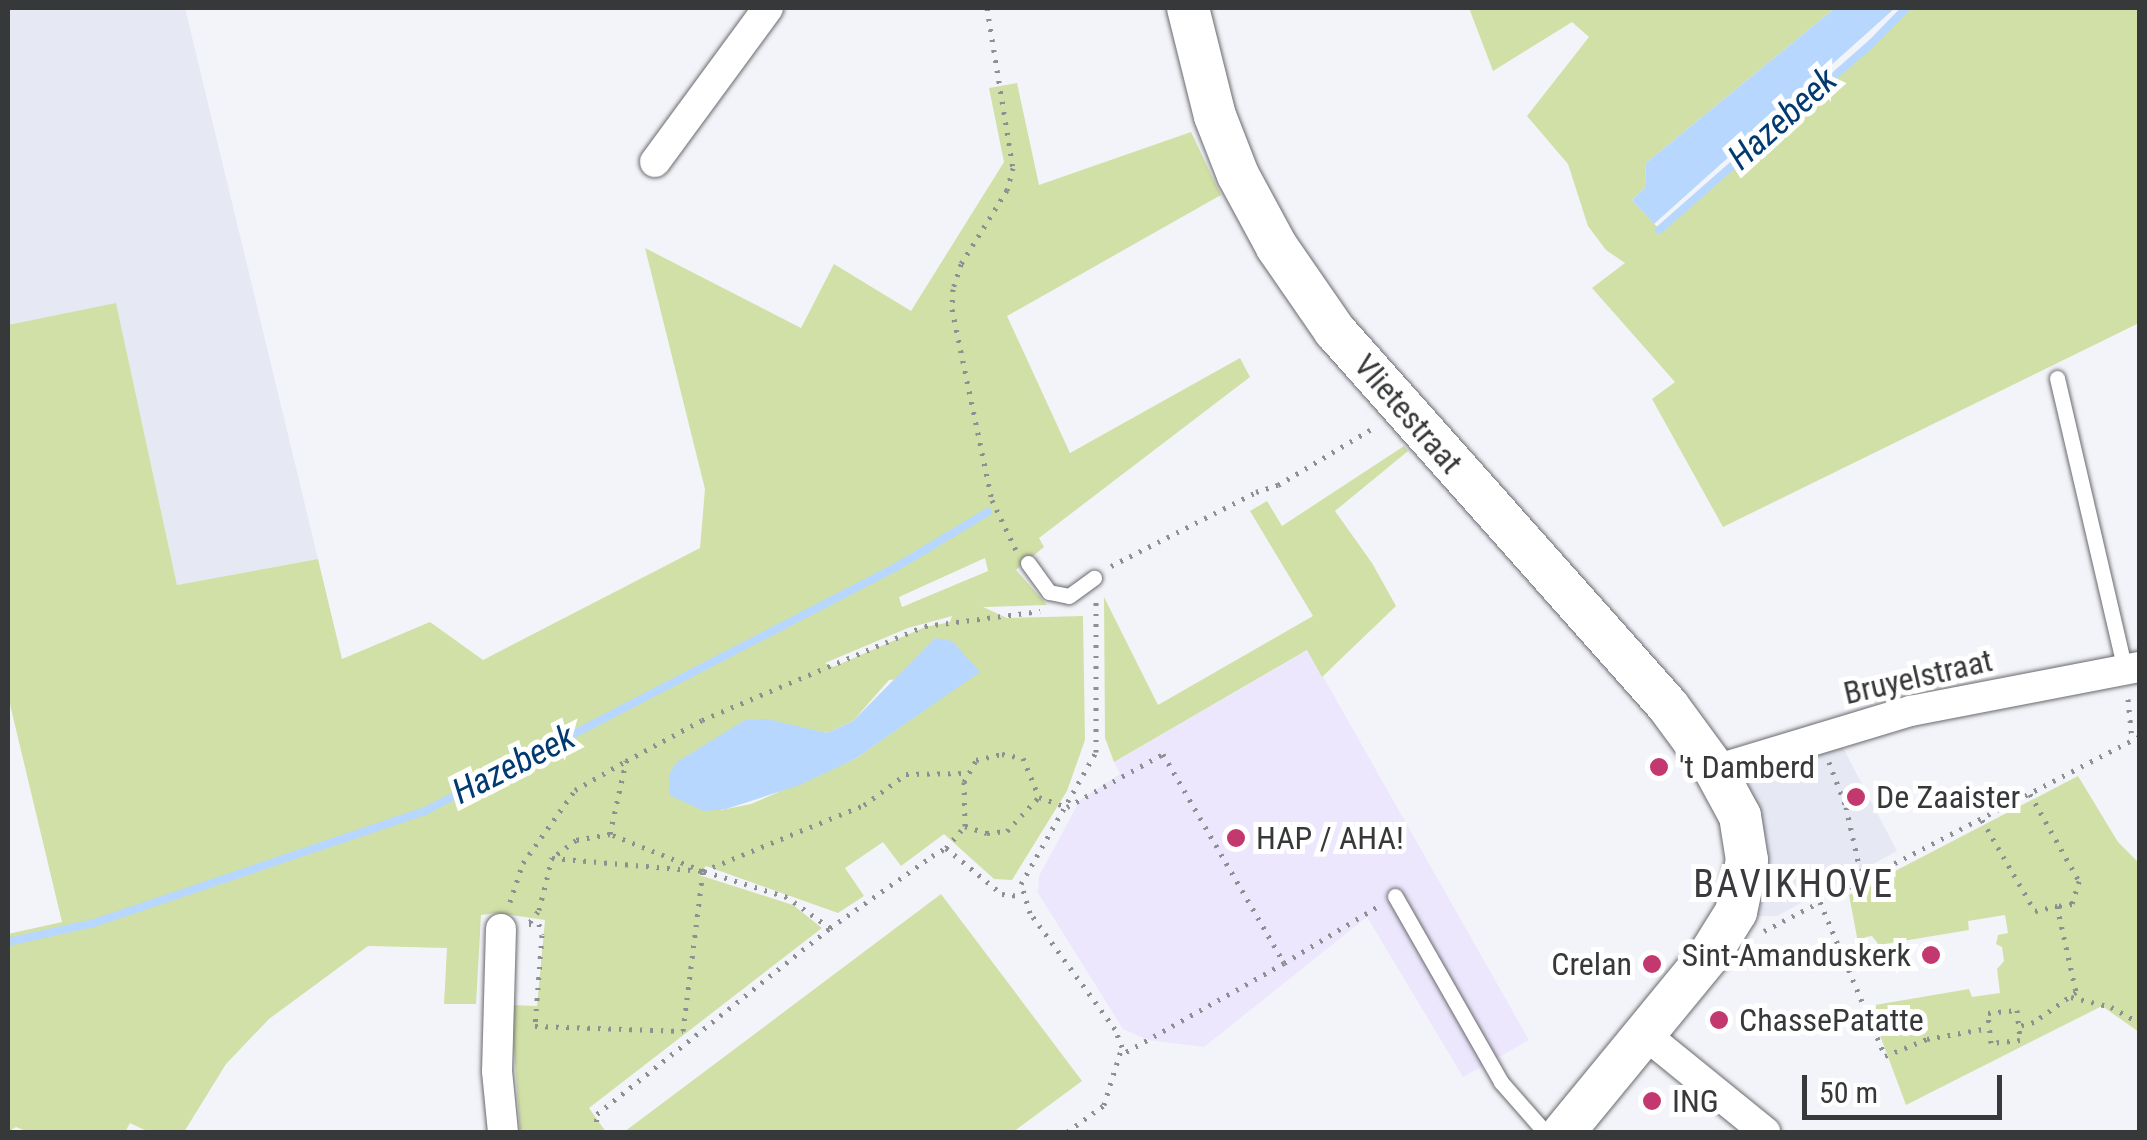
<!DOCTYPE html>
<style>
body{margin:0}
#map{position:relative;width:2147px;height:1140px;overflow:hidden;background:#f3f4f9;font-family:"Roboto Condensed",sans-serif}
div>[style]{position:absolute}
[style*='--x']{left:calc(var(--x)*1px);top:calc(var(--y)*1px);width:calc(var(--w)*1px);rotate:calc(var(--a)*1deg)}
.built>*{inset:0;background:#e6e8f4}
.education>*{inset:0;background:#ece7fd}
.green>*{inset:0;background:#d1e0a6}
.water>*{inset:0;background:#b7d7fe}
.stream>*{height:8px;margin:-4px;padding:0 4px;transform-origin:4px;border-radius:4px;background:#b7d7fe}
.path>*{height:5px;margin-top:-2.5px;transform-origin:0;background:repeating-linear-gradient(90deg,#8e8f92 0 2.5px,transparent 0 10.5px)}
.roads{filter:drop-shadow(0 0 2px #696a6e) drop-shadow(0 0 2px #696a6e)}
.lane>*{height:15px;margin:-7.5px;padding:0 7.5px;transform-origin:7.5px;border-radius:7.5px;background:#fff}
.street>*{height:30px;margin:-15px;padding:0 15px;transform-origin:15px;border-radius:15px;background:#fff}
.secondary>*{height:42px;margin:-21px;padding:0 21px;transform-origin:21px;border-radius:21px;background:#fff}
.dots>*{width:28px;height:28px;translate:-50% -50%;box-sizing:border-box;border:5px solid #fff;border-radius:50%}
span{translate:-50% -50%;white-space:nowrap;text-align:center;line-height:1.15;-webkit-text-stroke:10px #fff;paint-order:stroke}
.street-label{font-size:32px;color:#373839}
.poi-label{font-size:32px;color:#373839}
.left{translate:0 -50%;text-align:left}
.right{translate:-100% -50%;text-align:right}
.water-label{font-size:35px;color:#003a70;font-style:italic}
.quarter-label{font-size:38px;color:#3a3a3e;letter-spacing:2.5px}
.frame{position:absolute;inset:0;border:10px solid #373839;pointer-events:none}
.scale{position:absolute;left:1802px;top:1075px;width:200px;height:45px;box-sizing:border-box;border:5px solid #373839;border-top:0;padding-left:12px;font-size:30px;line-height:35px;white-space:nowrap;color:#373839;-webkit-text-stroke:8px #fff;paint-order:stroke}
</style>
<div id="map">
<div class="built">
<div style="clip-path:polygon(8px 8px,185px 8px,318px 559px,177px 585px,116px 304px,8px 325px)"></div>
<div style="clip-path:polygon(1840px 742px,1897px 851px,1777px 916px,1751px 916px,1748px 780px,1762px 770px)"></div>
</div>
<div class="education">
<div style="clip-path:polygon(1308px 650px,1529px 1040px,1463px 1077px,1367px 917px,1204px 1047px,1148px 1040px,1123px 1029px,1038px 893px,1039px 876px,1080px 800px,1120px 774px,1114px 762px)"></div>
</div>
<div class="green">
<div style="clip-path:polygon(1469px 8px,1835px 8px,1646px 163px,1645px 188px,1632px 200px,1660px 230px,1872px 43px,1906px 8px,2139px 8px,2139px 323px,1723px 527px,1652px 399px,1675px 382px,1592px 288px,1625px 263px,1606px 250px,1588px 226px,1568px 164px,1527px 116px,1589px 37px,1572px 22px,1493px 71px)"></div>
<div style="clip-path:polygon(evenodd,1017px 83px,1039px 185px,1191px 132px,1221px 195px,1007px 316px,1070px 453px,1240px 358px,1250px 377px,1039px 538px,1044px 547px,1016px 570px,1047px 605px,983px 607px,1007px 618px,1083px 616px,1085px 740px,1067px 791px,1012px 880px,994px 879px,944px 834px,901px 866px,883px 842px,845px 868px,864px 896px,838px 913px,706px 866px,699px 875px,793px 905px,822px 928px,589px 1108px,606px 1132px,520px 1132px,511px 1005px,537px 1006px,545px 920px,497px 913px,481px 915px,476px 1004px,444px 1004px,447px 948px,368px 946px,269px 1019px,226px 1064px,184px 1132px,149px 1132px,130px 1123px,125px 1132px,28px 1132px,16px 1127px,8px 1132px,8px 934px,62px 922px,8px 696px,8px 325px,116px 303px,177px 585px,318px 559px,342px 659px,430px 622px,483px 660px,700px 548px,705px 489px,645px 248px,801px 328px,834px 264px,911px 311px,1004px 162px,989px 88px,1017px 83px,985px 558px,988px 571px,902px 607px,899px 597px,985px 558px,1017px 83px,952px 616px,950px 622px,925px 627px,833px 667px,825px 663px,908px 628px,952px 616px,1017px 83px,979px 671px,855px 759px,751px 804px,721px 810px,803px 728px,827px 733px,853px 721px,889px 680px,979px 671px)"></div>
<div style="clip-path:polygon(1404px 446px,1408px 451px,1335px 511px,1372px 563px,1396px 606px,1322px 677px,1307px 650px,1114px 762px,1105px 738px,1104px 597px,1158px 705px,1313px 616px,1250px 511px,1267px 501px,1282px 526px)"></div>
<div style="clip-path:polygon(2078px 776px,2118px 842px,2139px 863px,2139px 1032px,2102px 1006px,1906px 1105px,1869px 1006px,1969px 989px,1972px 997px,2000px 993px,1997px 969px,2004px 961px,2002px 947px,1996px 944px,1998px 935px,2008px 933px,2005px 915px,1968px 921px,1969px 930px,1879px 945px,1872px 936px,1866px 937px,1859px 948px,1849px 895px)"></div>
<div style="clip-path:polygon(941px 894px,1082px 1081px,1013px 1132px,624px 1132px)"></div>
</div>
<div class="water">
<div style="clip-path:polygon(1835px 8px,1895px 8px,1654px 224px,1632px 200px,1645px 188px,1646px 163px)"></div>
<div style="clip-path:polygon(935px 638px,952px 641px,980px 672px,855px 759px,800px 785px,726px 809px,704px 811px,669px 795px,669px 774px,677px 762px,745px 720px,767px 719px,827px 733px,853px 721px)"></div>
</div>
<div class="stream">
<div style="--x:1659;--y:230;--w:283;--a:-41.3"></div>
<div style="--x:1872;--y:43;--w:49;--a:-45.8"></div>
<div style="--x:8;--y:942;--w:88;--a:-12.5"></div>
<div style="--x:94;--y:923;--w:349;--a:-18.7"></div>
<div style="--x:425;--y:811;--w:533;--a:-27.38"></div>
<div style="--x:898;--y:566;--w:105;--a:-31"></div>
</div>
<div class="path">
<div style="--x:987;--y:8;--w:162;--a:80.8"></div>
<div style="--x:1013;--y:168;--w:23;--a:105"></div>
<div style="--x:1007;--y:190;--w:87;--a:121.9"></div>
<div style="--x:961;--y:264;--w:26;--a:108"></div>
<div style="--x:953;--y:289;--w:20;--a:93"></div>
<div style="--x:952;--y:309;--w:195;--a:78.2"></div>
<div style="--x:992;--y:500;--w:55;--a:64.4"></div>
<div style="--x:1111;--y:566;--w:163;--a:-27"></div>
<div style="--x:1256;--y:492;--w:23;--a:-18"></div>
<div style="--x:1278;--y:485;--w:113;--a:-30.9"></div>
<div style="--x:2128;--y:699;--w:41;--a:84.4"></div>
<div style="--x:1829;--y:762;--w:48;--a:69.3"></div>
<div style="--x:1846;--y:807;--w:74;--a:77.5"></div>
<div style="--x:2030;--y:794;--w:100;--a:60.6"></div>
<div style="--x:2079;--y:881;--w:24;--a:107"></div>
<div style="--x:2072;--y:904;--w:15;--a:172"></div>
<div style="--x:1982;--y:820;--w:105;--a:59.8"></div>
<div style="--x:2035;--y:911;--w:23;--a:-13"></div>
<div style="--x:2057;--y:906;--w:88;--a:77.5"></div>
<div style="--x:2076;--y:992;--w:52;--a:144.5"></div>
<div style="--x:2034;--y:1022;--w:16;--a:165"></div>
<div style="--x:965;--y:826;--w:23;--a:18"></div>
<div style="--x:987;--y:833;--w:20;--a:-6"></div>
<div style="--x:1007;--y:831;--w:47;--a:-46.7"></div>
<div style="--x:610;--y:834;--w:75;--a:-77.6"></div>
<div style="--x:946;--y:848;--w:29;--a:-49"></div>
<div style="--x:965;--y:826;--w:44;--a:-91.3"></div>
<div style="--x:964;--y:782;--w:25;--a:-61"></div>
<div style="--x:976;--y:760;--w:27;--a:-13"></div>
<div style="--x:1002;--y:754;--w:21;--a:11"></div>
<div style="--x:1023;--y:758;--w:42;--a:67.7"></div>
<div style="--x:1039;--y:797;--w:30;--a:20"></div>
<div style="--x:1067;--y:807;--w:110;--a:-28.9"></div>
<div style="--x:1163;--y:754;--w:241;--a:59.9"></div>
<div style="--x:1284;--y:963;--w:187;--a:150.6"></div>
<div style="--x:510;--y:902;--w:41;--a:-71.6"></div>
<div style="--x:523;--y:863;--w:90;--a:-54.5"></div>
<div style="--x:575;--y:790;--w:59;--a:-29.6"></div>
<div style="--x:626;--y:761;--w:86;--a:-28.3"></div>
<div style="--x:702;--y:720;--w:242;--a:-22.9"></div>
<div style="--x:925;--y:626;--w:116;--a:-7.4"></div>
<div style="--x:1820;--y:902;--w:167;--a:67.1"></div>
<div style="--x:1885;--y:1056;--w:45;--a:-22"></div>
<div style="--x:1927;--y:1039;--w:63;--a:-10.1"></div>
<div style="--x:530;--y:922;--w:15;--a:-53"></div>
<div style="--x:539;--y:910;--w:54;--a:-76"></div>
<div style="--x:529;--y:924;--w:10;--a:0"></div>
<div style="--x:539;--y:924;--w:11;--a:75"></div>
<div style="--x:542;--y:935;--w:91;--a:94.4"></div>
<div style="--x:535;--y:1026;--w:148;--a:1.9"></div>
<div style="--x:683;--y:1031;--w:161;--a:-82.9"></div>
<div style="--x:830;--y:928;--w:53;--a:-144.2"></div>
<div style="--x:787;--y:897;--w:88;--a:-162.8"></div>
<div style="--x:703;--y:871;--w:100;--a:-158.3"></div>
<div style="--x:610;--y:834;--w:35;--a:170"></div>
<div style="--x:576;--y:840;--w:30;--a:143"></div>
<div style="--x:552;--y:858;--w:152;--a:4.9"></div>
<div style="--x:703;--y:871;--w:174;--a:-22.3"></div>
<div style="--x:864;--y:805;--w:52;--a:-36.4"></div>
<div style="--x:906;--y:774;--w:61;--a:-0.9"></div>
<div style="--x:1764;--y:931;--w:424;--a:-27.4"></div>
<div style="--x:1284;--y:963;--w:112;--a:-31.1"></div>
<div style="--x:2071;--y:997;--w:41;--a:14"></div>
<div style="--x:2111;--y:1007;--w:33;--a:29"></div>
<div style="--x:2017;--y:1010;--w:30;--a:84"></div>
<div style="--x:2020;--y:1040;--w:29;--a:174"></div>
<div style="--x:1991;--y:1043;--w:30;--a:-96"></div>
<div style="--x:1988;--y:1013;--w:29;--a:-6"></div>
<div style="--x:596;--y:1132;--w:18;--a:-87"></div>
<div style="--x:597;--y:1114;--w:298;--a:-38.6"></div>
<div style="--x:830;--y:928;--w:125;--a:-35.2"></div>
<div style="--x:932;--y:856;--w:16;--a:-30"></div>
<div style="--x:946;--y:848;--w:72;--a:39.4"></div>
<div style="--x:1002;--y:894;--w:20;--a:6"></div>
<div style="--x:1067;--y:1132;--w:46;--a:-36.1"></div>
<div style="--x:1104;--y:1105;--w:61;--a:-72.8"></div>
<div style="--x:1122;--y:1047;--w:19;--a:-111"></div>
<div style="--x:1115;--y:1029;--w:144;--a:-126.2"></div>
<div style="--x:1030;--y:913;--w:30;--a:-107"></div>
<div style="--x:1021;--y:884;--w:152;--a:-60.4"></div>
<div style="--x:1096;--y:752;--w:154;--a:-90"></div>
</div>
<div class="roads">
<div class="lane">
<div style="--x:2057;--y:378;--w:300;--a:76.9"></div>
<div style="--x:1028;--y:563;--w:36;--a:54"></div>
<div style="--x:1049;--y:592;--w:20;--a:11"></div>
<div style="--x:1069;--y:596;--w:31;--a:-36"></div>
<div style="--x:1395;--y:896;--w:214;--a:60.3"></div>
<div style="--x:1501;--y:1082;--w:67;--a:48.7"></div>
</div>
<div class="street">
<div style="--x:655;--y:162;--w:191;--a:-53.7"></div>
<div style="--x:1715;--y:770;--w:205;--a:-16.8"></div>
<div style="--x:1911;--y:711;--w:233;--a:-10.9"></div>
<div style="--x:501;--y:929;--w:142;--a:91.6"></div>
<div style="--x:497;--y:1071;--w:61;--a:84.4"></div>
<div style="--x:1642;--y:1032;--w:159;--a:39.1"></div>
</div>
<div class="secondary">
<div style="--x:1188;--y:8;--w:111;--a:76"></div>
<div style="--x:1215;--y:116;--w:63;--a:68.7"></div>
<div style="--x:1238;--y:175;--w:82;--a:61.6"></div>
<div style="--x:1277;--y:247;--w:102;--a:55.4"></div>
<div style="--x:1335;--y:331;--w:502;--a:48.39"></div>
<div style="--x:1668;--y:706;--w:79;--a:53.7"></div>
<div style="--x:1715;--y:770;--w:52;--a:61.5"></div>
<div style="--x:1740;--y:816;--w:45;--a:81"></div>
<div style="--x:1747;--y:860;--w:53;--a:101.9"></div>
<div style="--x:1736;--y:912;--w:49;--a:121.8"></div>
<div style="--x:1710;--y:954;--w:230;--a:129.4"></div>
</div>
</div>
<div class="dots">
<div style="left:1659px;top:767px;background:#c3386f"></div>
<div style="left:1856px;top:797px;background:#c3386f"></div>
<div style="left:1236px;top:838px;background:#c3386f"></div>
<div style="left:1931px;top:955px;background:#c3386f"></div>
<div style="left:1652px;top:964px;background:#c3386f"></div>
<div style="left:1719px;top:1020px;background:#c3386f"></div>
<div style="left:1652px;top:1101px;background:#c3386f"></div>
</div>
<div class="street-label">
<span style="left:1408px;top:414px;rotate:49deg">Vlietestraat</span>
<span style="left:1918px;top:677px;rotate:-13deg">Bruyelstraat</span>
</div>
<div class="poi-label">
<span class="left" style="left:1679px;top:767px">'t Damberd</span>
<span class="left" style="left:1876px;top:797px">De Zaaister</span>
<span class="left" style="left:1256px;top:838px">HAP / AHA!</span>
<span class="right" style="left:1911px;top:955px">Sint-Amanduskerk</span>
<span class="right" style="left:1632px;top:964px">Crelan</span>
<span class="left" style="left:1739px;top:1020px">ChassePatatte</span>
<span class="left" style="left:1672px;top:1101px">ING</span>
</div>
<div class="water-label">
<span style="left:1783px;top:119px;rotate:-42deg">Hazebeek</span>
<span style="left:514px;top:765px;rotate:-27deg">Hazebeek</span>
</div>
<div class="quarter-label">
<span style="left:1794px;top:885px">BAVIKHOVE</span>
</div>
<div class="frame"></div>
<div class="scale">50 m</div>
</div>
